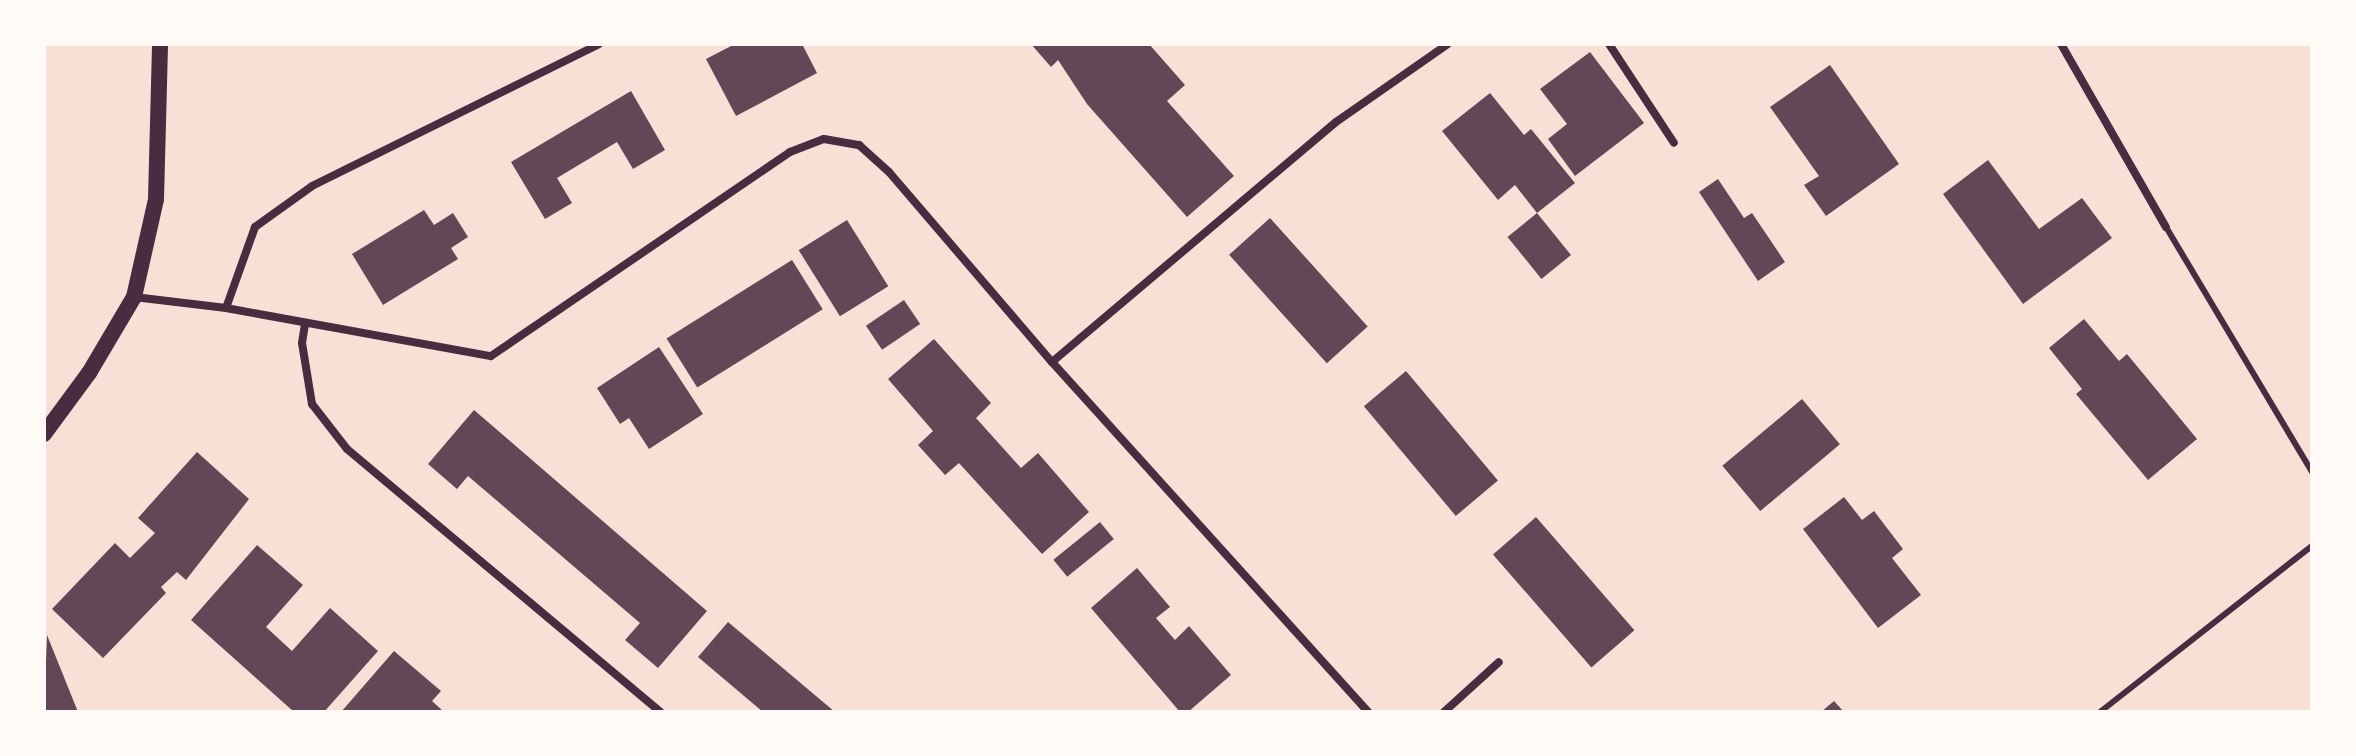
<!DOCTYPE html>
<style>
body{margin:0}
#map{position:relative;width:2356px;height:756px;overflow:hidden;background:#f7e1d7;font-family:Arial,sans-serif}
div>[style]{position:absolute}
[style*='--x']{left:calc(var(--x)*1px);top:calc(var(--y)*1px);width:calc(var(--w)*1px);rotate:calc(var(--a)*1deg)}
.building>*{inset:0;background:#644757;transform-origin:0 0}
.service>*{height:6px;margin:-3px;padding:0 3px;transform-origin:3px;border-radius:3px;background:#4a2c40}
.minor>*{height:8px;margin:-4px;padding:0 4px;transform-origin:4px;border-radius:4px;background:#4a2c40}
.secondary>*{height:16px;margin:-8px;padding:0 8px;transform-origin:8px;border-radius:8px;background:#4a2c40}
span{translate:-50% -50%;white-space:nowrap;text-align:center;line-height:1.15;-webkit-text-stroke:8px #fffaf5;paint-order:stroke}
.frame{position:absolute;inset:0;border:46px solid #fffaf5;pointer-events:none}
</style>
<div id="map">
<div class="building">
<div style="clip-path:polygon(735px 44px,802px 44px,817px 73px,736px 116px,706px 59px)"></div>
<div style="clip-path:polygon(1031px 44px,1149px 44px,1185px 85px,1167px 101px,1234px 176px,1187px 217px,1087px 104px,1058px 60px,1051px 67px)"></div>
<div style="clip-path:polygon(1590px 52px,1644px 123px,1575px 176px,1548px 139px,1567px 124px,1540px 89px)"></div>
<div style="clip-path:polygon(1830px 65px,1899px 164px,1826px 216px,1804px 185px,1819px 176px,1770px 107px)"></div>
<div style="clip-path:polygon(631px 91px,665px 150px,633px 169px,617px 142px,557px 178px,572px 203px,545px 219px,511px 162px)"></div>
<div style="clip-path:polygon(1490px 93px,1524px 135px,1531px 129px,1575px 183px,1537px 213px,1515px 185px,1498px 200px,1442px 131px)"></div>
<div style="clip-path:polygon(1988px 160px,2039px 229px,2082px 198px,2112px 238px,2023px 304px,1943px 194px)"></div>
<div style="clip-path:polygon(1718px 179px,1744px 218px,1752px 213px,1785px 262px,1758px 281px,1699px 192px)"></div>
<div style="clip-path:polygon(424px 210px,434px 225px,453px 213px,468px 237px,451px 248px,458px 259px,383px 305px,352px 254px)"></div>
<div style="left:1537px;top:213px;width:54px;height:38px;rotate:51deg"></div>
<div style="left:1270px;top:218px;width:146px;height:55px;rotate:48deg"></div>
<div style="left:847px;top:220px;width:78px;height:57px;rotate:58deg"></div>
<div style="left:792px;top:260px;width:58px;height:148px;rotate:58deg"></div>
<div style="left:904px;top:300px;width:29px;height:46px;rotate:56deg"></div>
<div style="clip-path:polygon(2084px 319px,2119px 361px,2127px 354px,2197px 439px,2148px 480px,2076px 394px,2082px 389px,2049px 348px)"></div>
<div style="clip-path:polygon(934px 339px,991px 403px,976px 418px,1021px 468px,1038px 453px,1089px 512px,1042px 554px,959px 463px,945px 475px,918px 445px,933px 431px,888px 379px)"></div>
<div style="clip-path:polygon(659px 347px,703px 414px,649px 449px,629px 418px,620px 424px,597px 388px)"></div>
<div style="left:1406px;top:371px;width:143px;height:55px;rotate:50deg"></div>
<div style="left:1802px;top:399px;width:59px;height:104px;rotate:50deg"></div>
<div style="clip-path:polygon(474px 410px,707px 611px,658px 668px,625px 640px,640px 623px,468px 476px,457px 489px,428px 464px)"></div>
<div style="clip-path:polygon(197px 452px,249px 499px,186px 580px,177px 572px,161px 587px,166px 593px,103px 658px,52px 609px,115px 543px,130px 558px,155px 533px,138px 518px)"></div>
<div style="clip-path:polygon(1844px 497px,1862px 520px,1874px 511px,1903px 549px,1892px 558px,1921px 595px,1878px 628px,1803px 529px)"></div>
<div style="left:1536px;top:517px;width:150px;height:57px;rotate:49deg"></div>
<div style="left:1100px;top:522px;width:22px;height:60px;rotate:51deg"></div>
<div style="clip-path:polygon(257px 545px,303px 585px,266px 627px,292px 651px,330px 608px,378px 651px,324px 712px,294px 712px,191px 620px)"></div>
<div style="clip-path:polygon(1137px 568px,1170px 607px,1156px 618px,1175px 640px,1189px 626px,1231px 675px,1188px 712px,1180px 712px,1091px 608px)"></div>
<div style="clip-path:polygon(728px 622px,835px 712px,763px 712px,698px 657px)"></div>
<div style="clip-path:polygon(47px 635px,78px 712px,44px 712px)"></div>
<div style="clip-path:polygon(394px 651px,441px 691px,432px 701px,444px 712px,341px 712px)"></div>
<div style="clip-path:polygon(1834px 701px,1844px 712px,1821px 712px)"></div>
</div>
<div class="service">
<div style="--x:2166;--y:227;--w:285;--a:59.2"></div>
<div style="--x:2100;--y:712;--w:269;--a:-38.1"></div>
</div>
<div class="minor">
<div style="--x:1609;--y:44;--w:118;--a:56.7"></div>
<div style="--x:2061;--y:44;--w:211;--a:60.2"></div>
<div style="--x:134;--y:297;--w:93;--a:6.8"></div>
<div style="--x:226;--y:308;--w:269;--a:10.3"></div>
<div style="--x:491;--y:356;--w:362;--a:-34.3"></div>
<div style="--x:790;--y:152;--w:36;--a:-21"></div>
<div style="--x:824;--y:139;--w:36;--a:10"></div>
<div style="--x:859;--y:145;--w:40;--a:42"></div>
<div style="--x:889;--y:172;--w:250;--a:49.4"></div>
<div style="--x:1052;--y:362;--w:472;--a:47.9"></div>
<div style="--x:226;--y:308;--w:86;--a:-70.3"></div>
<div style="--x:255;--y:227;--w:70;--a:-35.7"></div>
<div style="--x:312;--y:186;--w:320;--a:-26.3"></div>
<div style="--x:305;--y:324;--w:19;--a:99"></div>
<div style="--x:302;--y:343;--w:62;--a:80.7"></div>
<div style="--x:312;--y:404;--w:57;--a:52.1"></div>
<div style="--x:347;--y:449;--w:409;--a:40"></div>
<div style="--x:1052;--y:362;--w:372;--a:-40.2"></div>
<div style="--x:1336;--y:122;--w:136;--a:-34.9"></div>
<div style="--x:1444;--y:712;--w:74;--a:-42.3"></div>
</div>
<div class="secondary">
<div style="--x:44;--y:434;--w:76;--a:-53.6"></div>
<div style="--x:89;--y:373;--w:88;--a:-59.4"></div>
<div style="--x:134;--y:297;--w:100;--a:-77.3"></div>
<div style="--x:156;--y:199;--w:155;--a:-88.5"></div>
</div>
<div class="frame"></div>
</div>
